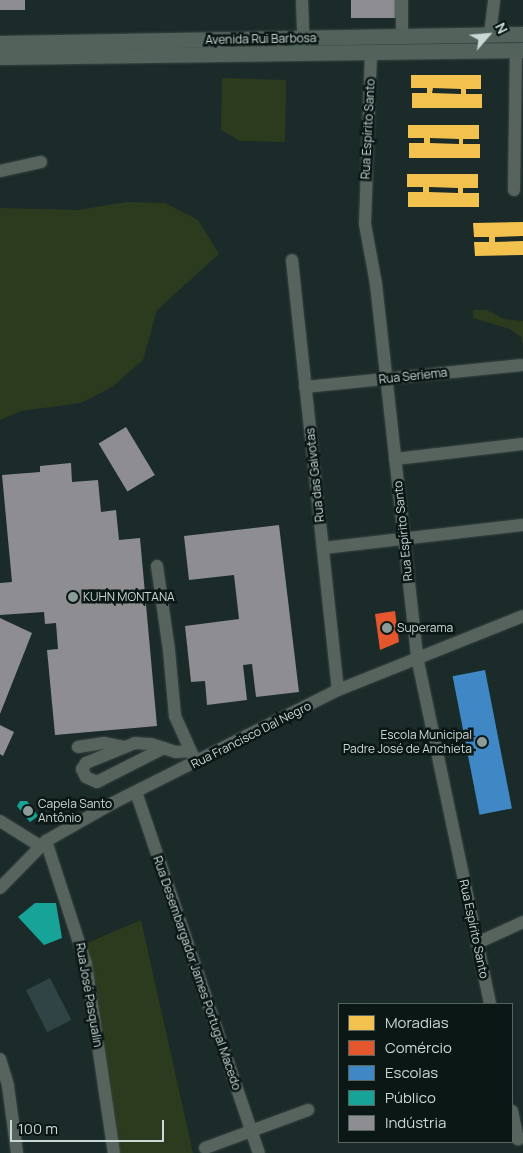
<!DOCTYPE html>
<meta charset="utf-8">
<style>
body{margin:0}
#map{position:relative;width:523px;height:1153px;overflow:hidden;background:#1b2b29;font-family:Manrope,sans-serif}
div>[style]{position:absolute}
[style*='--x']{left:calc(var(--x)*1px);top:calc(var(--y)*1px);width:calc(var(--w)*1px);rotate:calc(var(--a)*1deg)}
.green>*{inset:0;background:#2c3b1d}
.homes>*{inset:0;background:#f2c14e}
.shops>*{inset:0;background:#e4572e}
.schools>*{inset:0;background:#3f88c5;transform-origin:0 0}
.public>*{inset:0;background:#17a398}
.industry>*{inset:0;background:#8d8d92;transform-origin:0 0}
.building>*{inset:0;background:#304345;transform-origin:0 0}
.roads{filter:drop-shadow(0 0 1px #394544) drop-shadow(0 0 1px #394544)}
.minor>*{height:12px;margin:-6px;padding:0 6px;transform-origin:6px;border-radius:6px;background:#56645d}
.major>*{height:15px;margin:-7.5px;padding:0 7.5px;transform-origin:7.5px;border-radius:7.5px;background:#52635c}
.dots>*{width:14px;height:14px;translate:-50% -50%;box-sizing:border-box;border:2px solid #0b1715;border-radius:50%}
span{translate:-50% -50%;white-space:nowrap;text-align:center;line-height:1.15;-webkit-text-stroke:5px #0b1715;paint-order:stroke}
.street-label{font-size:12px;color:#c9d9d6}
.poi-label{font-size:12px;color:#c9d9d6}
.left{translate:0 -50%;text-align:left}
.right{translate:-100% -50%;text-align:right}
.legend{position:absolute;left:338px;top:1003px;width:175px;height:140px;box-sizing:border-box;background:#0b1715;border:1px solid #576562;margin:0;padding:6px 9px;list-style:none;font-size:15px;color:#c9d9d6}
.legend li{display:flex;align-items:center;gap:10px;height:25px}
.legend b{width:25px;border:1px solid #576562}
.north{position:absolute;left:463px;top:10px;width:50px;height:50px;-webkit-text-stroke:4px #0b1715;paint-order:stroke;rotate:63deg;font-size:14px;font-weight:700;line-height:20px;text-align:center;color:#c9d9d6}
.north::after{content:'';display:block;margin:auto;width:18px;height:22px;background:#c9d9d6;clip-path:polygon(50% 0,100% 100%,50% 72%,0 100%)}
.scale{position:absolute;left:10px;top:1120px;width:154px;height:22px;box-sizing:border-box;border:2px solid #c9d9d6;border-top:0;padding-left:6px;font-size:15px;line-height:18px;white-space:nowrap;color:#c9d9d6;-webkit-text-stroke:4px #0b1715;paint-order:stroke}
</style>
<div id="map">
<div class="green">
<div style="clip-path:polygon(222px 78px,286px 80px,285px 142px,240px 141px,221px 130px)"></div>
<div style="clip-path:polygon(126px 202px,165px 203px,198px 220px,219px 254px,157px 310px,143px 360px,112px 387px,81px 403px,21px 411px,0 420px,0 208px,78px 210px)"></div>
<div style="clip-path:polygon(473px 310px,487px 310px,504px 319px,523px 321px,523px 346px,521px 337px,510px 329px,473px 318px)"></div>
<div style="clip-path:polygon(141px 920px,193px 1153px,118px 1153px,95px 980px,85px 944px)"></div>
</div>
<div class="homes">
<div style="clip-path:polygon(evenodd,411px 75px,481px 75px,481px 89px,466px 89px,466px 94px,482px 94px,482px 108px,412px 108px,412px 93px,427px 93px,427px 88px,411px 88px,411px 75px,433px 88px,461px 89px,461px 94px,432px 93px,433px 88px)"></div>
<div style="clip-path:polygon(evenodd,408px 125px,479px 125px,479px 139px,463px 139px,463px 144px,480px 144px,480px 158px,409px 158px,409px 143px,424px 143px,424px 138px,408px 138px,408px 125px,430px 138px,459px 139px,459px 144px,430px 143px,430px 138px)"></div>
<div style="clip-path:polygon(evenodd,407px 174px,478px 174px,478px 188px,463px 188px,463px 193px,479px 193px,479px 207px,408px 207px,408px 192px,423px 192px,423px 187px,407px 187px,407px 174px,429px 187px,458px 188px,458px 193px,429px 192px,429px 187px)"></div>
<div style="clip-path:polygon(523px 222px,523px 236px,495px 237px,495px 242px,523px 241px,523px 255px,475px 256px,474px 242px,489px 242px,489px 237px,474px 237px,473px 223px)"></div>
</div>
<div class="shops">
<div style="clip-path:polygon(395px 611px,399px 642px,380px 650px,375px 614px)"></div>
</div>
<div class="schools">
<div style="left:485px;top:670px;width:141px;height:33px;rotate:79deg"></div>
</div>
<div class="public">
<div style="clip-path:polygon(20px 801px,27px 801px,38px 816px,30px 822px,17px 806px)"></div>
<div style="clip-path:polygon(35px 903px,56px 903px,62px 938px,44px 945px,18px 917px)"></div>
</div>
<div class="industry">
<div style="left:0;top:0;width:25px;height:10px"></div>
<div style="left:351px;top:0;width:48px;height:18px"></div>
<div style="left:126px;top:427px;width:56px;height:32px;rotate:59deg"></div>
<div style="clip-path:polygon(71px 463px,72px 482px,98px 480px,101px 512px,116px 510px,119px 540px,140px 538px,157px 726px,55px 735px,47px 650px,58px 649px,56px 623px,45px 624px,44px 612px,0 615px,0 583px,12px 582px,2px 475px,40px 472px,40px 466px)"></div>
<div style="clip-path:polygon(279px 525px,299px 692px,256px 697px,252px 664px,243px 665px,247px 700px,207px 705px,205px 681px,191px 682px,185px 626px,239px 619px,234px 575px,189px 580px,184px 536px)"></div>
<div style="clip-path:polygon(0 618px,32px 633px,0 714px)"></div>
<div style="clip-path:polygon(0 725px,14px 732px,3px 756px,0 754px)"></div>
</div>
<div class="building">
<div style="left:50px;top:978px;width:47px;height:27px;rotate:63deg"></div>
</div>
<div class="roads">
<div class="minor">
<div style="--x:302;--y:0;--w:38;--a:88"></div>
<div style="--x:490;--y:34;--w:34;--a:-83"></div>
<div style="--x:402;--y:36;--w:36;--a:-90"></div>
<div style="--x:371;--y:52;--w:172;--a:92"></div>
<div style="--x:365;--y:224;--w:61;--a:79.6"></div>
<div style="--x:376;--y:284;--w:375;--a:83.7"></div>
<div style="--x:417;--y:657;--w:355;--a:78.1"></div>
<div style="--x:0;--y:171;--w:42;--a:-12.4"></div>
<div style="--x:514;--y:190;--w:139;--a:-89.2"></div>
<div style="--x:292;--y:260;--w:432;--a:83.9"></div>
<div style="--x:305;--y:387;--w:217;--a:-5.8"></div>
<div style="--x:395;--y:459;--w:129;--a:-6.7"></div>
<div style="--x:323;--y:548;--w:201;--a:-6.6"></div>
<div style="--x:157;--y:566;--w:85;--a:81.9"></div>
<div style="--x:169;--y:650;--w:66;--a:84.8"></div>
<div style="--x:175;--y:716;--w:44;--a:65.8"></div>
<div style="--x:78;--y:747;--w:26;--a:-9"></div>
<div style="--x:104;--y:743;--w:20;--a:11"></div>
<div style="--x:164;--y:748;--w:75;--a:153.1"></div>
<div style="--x:97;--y:782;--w:12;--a:-156"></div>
<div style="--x:86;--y:777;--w:9;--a:-117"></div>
<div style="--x:82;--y:769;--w:7;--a:-56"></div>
<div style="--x:86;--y:763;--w:53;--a:-22.2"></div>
<div style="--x:135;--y:743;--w:16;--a:4"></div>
<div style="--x:151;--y:744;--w:26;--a:18"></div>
<div style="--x:176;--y:752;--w:14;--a:-4"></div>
<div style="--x:136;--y:792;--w:381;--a:71.2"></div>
<div style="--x:0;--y:821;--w:47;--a:32"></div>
<div style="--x:46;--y:841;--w:129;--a:72"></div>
<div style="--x:86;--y:964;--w:191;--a:81.6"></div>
<div style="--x:0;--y:888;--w:66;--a:-45.6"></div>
<div style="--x:46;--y:841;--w:77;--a:-29.6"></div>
<div style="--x:113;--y:803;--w:252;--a:-26.7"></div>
<div style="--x:338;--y:690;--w:199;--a:-21.8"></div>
<div style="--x:477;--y:943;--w:51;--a:-24.5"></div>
<div style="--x:0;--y:1059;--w:28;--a:73"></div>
<div style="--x:8;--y:1086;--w:68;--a:82.3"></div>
<div style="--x:512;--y:1111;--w:29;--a:78"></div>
<div style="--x:205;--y:1148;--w:110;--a:-20.3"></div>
</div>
<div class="major">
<div style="--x:0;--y:43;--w:523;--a:-0.99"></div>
<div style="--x:0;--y:57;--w:523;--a:-0.77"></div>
</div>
</div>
<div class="dots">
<div style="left:73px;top:597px;background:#8c9c99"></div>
<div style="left:387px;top:628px;background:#8c9c99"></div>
<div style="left:482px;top:742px;background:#8c9c99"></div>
<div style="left:28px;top:811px;background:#8c9c99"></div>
</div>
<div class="street-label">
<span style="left:261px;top:39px;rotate:-1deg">Avenida Rui Barbosa</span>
<span style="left:368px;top:129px;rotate:-87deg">Rua Espírito Santo</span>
<span style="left:413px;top:376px;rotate:-6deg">Rua Seriema</span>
<span style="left:315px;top:475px;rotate:-96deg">Rua das Gaivotas</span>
<span style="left:403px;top:531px;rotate:-96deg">Rua Espírito Santo</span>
<span style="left:251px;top:735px;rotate:-27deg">Rua Francisco Dal Negro</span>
<span style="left:474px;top:929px;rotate:78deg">Rua Espírito Santo</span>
<span style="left:197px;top:973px;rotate:71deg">Rua Desembargador James Portugal Macedo</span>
<span style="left:89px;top:995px;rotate:80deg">Rua José Pasqualin</span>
</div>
<div class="poi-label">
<span class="left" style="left:83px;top:597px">KUHN MONTANA</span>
<span class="left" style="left:397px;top:628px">Superama</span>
<span class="right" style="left:472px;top:742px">Escola Municipal<br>Padre José de Anchieta</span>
<span class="left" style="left:38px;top:811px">Capela Santo<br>Antônio</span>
</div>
<ul class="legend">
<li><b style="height:14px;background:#f2c14e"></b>Moradias</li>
<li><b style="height:14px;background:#e4572e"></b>Comércio</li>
<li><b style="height:14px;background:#3f88c5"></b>Escolas</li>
<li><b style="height:14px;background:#17a398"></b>Público</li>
<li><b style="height:14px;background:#8d8d92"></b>Indústria</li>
</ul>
<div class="north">N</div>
<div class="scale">100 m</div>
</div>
